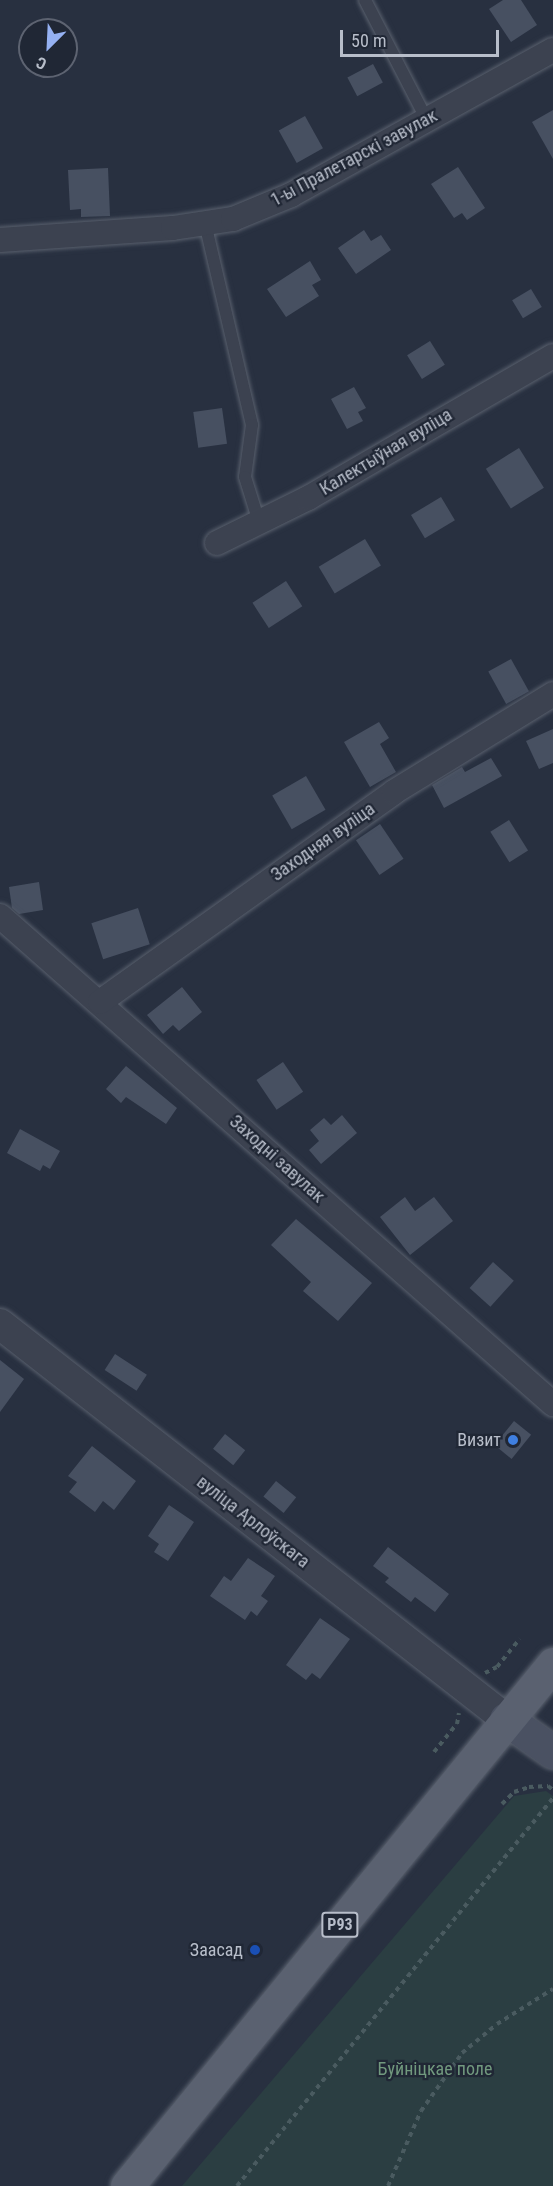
<!DOCTYPE html>
<meta charset="utf-8">
<style>
body{margin:0}
#map{position:relative;width:553px;height:2186px;overflow:hidden;background:#283040;font-family:"Roboto Condensed",sans-serif}
div>[style]{position:absolute}
[style*='--x']{left:calc(var(--x)*1px);top:calc(var(--y)*1px);width:calc(var(--w)*1px);rotate:calc(var(--a)*1deg)}
.green>*{inset:0;background:#2b3e42}
.building>*{inset:0;background:#475061;transform-origin:0 0}
.path>*{height:4px;margin-top:-2px;transform-origin:0;background:repeating-linear-gradient(90deg,#4a5b60 0 4.5px,transparent 0 9px)}
.roads{filter:drop-shadow(0 0 2px #59606d) drop-shadow(0 0 2px #59606d)}
.service>*{height:12px;margin:-6px;padding:0 6px;transform-origin:6px;border-radius:6px;background:#3c4250}
.minor>*{height:24px;margin:-12px;padding:0 12px;transform-origin:12px;border-radius:12px;background:#3c4250}
.tertiary>*{height:30px;margin:-15px;padding:0 15px;transform-origin:15px;border-radius:15px;background:#3c4250}
.secondary>*{height:33px;margin:-16.5px;padding:0 16.5px;transform-origin:16.5px;border-radius:16.5px;background:#4a5162}
.primary>*{height:33px;margin:-16.5px;padding:0 16.5px;transform-origin:16.5px;border-radius:16.5px;background:#5a6170}
.dots>*{width:16px;height:16px;translate:-50% -50%;box-sizing:border-box;border:3px solid #202735;border-radius:50%}
span{translate:-50% -50%;white-space:nowrap;text-align:center;line-height:1.15;-webkit-text-stroke:4.5px #202735;paint-order:stroke}
.shield-label span{padding:2px 4px;background:#202735;border:2px solid;border-radius:4px;-webkit-text-stroke-width:0}
.shield-label{font-size:16px;color:#b8beca;font-weight:700}
.street-label{font-size:18px;color:#b8beca}
.poi-label{font-size:18px;color:#b8beca}
.right{translate:-100% -50%;text-align:right}
.park-label{font-size:18px;color:#71997e}
.north{position:absolute;left:18px;top:18px;width:60px;height:60px;box-sizing:border-box;background:#202735;border:2px solid #5d6371;border-radius:50%;rotate:204deg;font-size:16px;font-weight:700;line-height:24px;text-align:center;color:#b8beca}
.north::after{content:'';display:block;margin:auto;width:21px;height:27px;background:#95b1f2;clip-path:polygon(50% 0,100% 100%,50% 72%,0 100%)}
.scale{position:absolute;left:340px;top:30px;width:159px;height:27px;box-sizing:border-box;border:3px solid #b8beca;border-top:0;padding-left:8px;font-size:18px;line-height:21px;white-space:nowrap;color:#b8beca;-webkit-text-stroke:4px #202735;paint-order:stroke}
</style>
<div id="map">
<div class="green">
<div style="clip-path:polygon(546px 1791px,553px 1796px,553px 2186px,182px 2186px,514px 1796px)"></div>
</div>
<div class="building">
<div style="clip-path:polygon(503px 0,521px 0,537px 25px,511px 42px,489px 9px)"></div>
<div style="left:373px;top:64px;width:21px;height:29px;rotate:62deg"></div>
<div style="clip-path:polygon(553px 110px,553px 159px,532px 122px)"></div>
<div style="left:305px;top:116px;width:37px;height:30px;rotate:61deg"></div>
<div style="clip-path:polygon(458px 167px,485px 208px,467px 220px,462px 213px,454px 218px,431px 184px)"></div>
<div style="clip-path:polygon(108px 168px,110px 216px,81px 217px,81px 209px,70px 210px,68px 170px)"></div>
<div style="clip-path:polygon(364px 230px,371px 241px,381px 235px,391px 250px,356px 274px,338px 248px)"></div>
<div style="clip-path:polygon(310px 261px,321px 280px,312px 285px,319px 296px,286px 317px,267px 289px)"></div>
<div style="left:531px;top:289px;width:21px;height:22px;rotate:59deg"></div>
<div style="left:430px;top:341px;width:28px;height:27px;rotate:58deg"></div>
<div style="clip-path:polygon(354px 387px,366px 408px,358px 412px,363px 421px,347px 429px,331px 399px)"></div>
<div style="left:222px;top:408px;width:36px;height:29px;rotate:82deg"></div>
<div style="left:519px;top:448px;width:47px;height:39px;rotate:58deg"></div>
<div style="left:441px;top:497px;width:27px;height:35px;rotate:59deg"></div>
<div style="left:365px;top:539px;width:31px;height:54px;rotate:59deg"></div>
<div style="left:286px;top:581px;width:30px;height:40px;rotate:57deg"></div>
<div style="left:511px;top:659px;width:37px;height:26px;rotate:61deg"></div>
<div style="clip-path:polygon(379px 722px,389px 738px,380px 744px,396px 772px,370px 787px,344px 742px)"></div>
<div style="clip-path:polygon(553px 729px,553px 763px,539px 769px,526px 741px)"></div>
<div style="clip-path:polygon(491px 758px,502px 776px,444px 808px,432px 785px,462px 767px,465px 772px)"></div>
<div style="left:306px;top:776px;width:39px;height:39px;rotate:60deg"></div>
<div style="left:509px;top:820px;width:36px;height:22px;rotate:58deg"></div>
<div style="left:380px;top:824px;width:42px;height:29px;rotate:56deg"></div>
<div style="clip-path:polygon(39px 882px,43px 910px,19px 914px,12px 908px,9px 887px)"></div>
<div style="left:138px;top:908px;width:38px;height:49px;rotate:72deg"></div>
<div style="clip-path:polygon(182px 987px,202px 1012px,179px 1031px,173px 1025px,163px 1034px,147px 1015px)"></div>
<div style="left:283px;top:1062px;width:36px;height:32px;rotate:56deg"></div>
<div style="clip-path:polygon(126px 1066px,177px 1108px,166px 1124px,126px 1097px,121px 1103px,106px 1089px)"></div>
<div style="clip-path:polygon(342px 1115px,357px 1133px,321px 1164px,309px 1150px,319px 1141px,310px 1130px,324px 1118px,331px 1125px)"></div>
<div style="clip-path:polygon(20px 1129px,60px 1151px,50px 1169px,43px 1165px,40px 1171px,7px 1153px)"></div>
<div style="clip-path:polygon(405px 1197px,415px 1211px,434px 1197px,453px 1221px,410px 1255px,380px 1217px)"></div>
<div style="clip-path:polygon(296px 1219px,372px 1283px,338px 1321px,303px 1291px,311px 1282px,271px 1245px)"></div>
<div style="left:493px;top:1262px;width:28px;height:35px;rotate:42deg"></div>
<div style="left:115px;top:1354px;width:38px;height:19px;rotate:33deg"></div>
<div style="clip-path:polygon(0 1360px,24px 1379px,0 1412px)"></div>
<div style="left:514px;top:1421px;width:22px;height:31px;rotate:39deg"></div>
<div style="left:225px;top:1434px;width:26px;height:19px;rotate:39deg"></div>
<div style="clip-path:polygon(92px 1446px,136px 1481px,114px 1510px,103px 1501px,95px 1512px,69px 1492px,77px 1482px,68px 1476px)"></div>
<div style="left:276px;top:1481px;width:26px;height:20px;rotate:39deg"></div>
<div style="clip-path:polygon(169px 1505px,194px 1522px,168px 1561px,154px 1552px,159px 1544px,148px 1536px)"></div>
<div style="clip-path:polygon(388px 1547px,449px 1594px,435px 1612px,415px 1597px,411px 1602px,385px 1582px,389px 1578px,373px 1566px)"></div>
<div style="clip-path:polygon(248px 1558px,275px 1576px,261px 1596px,268px 1601px,257px 1616px,251px 1611px,245px 1620px,210px 1596px,224px 1576px,231px 1581px)"></div>
<div style="clip-path:polygon(320px 1618px,350px 1639px,320px 1679px,312px 1673px,306px 1680px,286px 1665px)"></div>
</div>
<div class="path">
<div style="--x:485;--y:1673;--w:13;--a:-27"></div>
<div style="--x:497;--y:1667;--w:36;--a:-51"></div>
<div style="--x:434;--y:1752;--w:36;--a:-51"></div>
<div style="--x:457;--y:1724;--w:11;--a:-80"></div>
<div style="--x:502;--y:1804;--w:17;--a:-45"></div>
<div style="--x:514;--y:1792;--w:16;--a:-18"></div>
<div style="--x:529;--y:1787;--w:19;--a:-3"></div>
<div style="--x:548;--y:1786;--w:6;--a:39"></div>
<div style="--x:237;--y:2186;--w:500;--a:-50.84"></div>
<div style="--x:388;--y:2186;--w:82;--a:-66.3"></div>
<div style="--x:421;--y:2111;--w:71;--a:-54.7"></div>
<div style="--x:462;--y:2053;--w:45;--a:-39.6"></div>
<div style="--x:497;--y:2024;--w:66;--a:-32"></div>
</div>
<div class="roads">
<div class="service">
<div style="--x:365;--y:0;--w:135;--a:62.7"></div>
<div style="--x:205;--y:223;--w:207;--a:76.9"></div>
<div style="--x:252;--y:425;--w:52;--a:97.7"></div>
<div style="--x:245;--y:477;--w:47;--a:72.7"></div>
</div>
<div class="minor">
<div style="--x:0;--y:240;--w:173;--a:-4"></div>
<div style="--x:173;--y:228;--w:61;--a:-8.5"></div>
<div style="--x:233;--y:219;--w:63;--a:-22.5"></div>
<div style="--x:291;--y:195;--w:299;--a:-29"></div>
<div style="--x:217;--y:543;--w:102;--a:-26.3"></div>
<div style="--x:308;--y:498;--w:283;--a:-30.1"></div>
<div style="--x:0;--y:916;--w:738;--a:41.43"></div>
<div style="--x:100;--y:1002;--w:361;--a:-35.5"></div>
<div style="--x:394;--y:792;--w:187;--a:-31.6"></div>
</div>
<div class="tertiary">
<div style="--x:0;--y:1324;--w:642;--a:37.98"></div>
</div>
<div class="secondary">
<div style="--x:506;--y:1719;--w:57;--a:35.1"></div>
</div>
<div class="primary">
<div style="--x:127;--y:2186;--w:674;--a:-50.78"></div>
</div>
</div>
<div class="dots">
<div style="left:513px;top:1440px;background:#3f7fe0"></div>
<div style="left:255px;top:1950px;background:#1a4fb4"></div>
</div>
<div class="shield-label">
<span style="left:340px;top:1925px">Р93</span>
</div>
<div class="street-label">
<span style="left:354px;top:158px;rotate:-28deg">1-ы Пралетарскі завулак</span>
<span style="left:386px;top:452px;rotate:-31deg">Калектыўная вуліца</span>
<span style="left:323px;top:842px;rotate:-35deg">Заходняя вуліца</span>
<span style="left:277px;top:1159px;rotate:42deg">Заходні завулак</span>
<span style="left:253px;top:1522px;rotate:38deg">вуліца Арлоўскага</span>
</div>
<div class="poi-label">
<span class="right" style="left:501px;top:1440px">Визит</span>
<span class="right" style="left:243px;top:1950px">Заасад</span>
</div>
<div class="park-label">
<span style="left:435px;top:2069px">Буйніцкае поле</span>
</div>
<div class="north">С</div>
<div class="scale">50 m</div>
</div>
